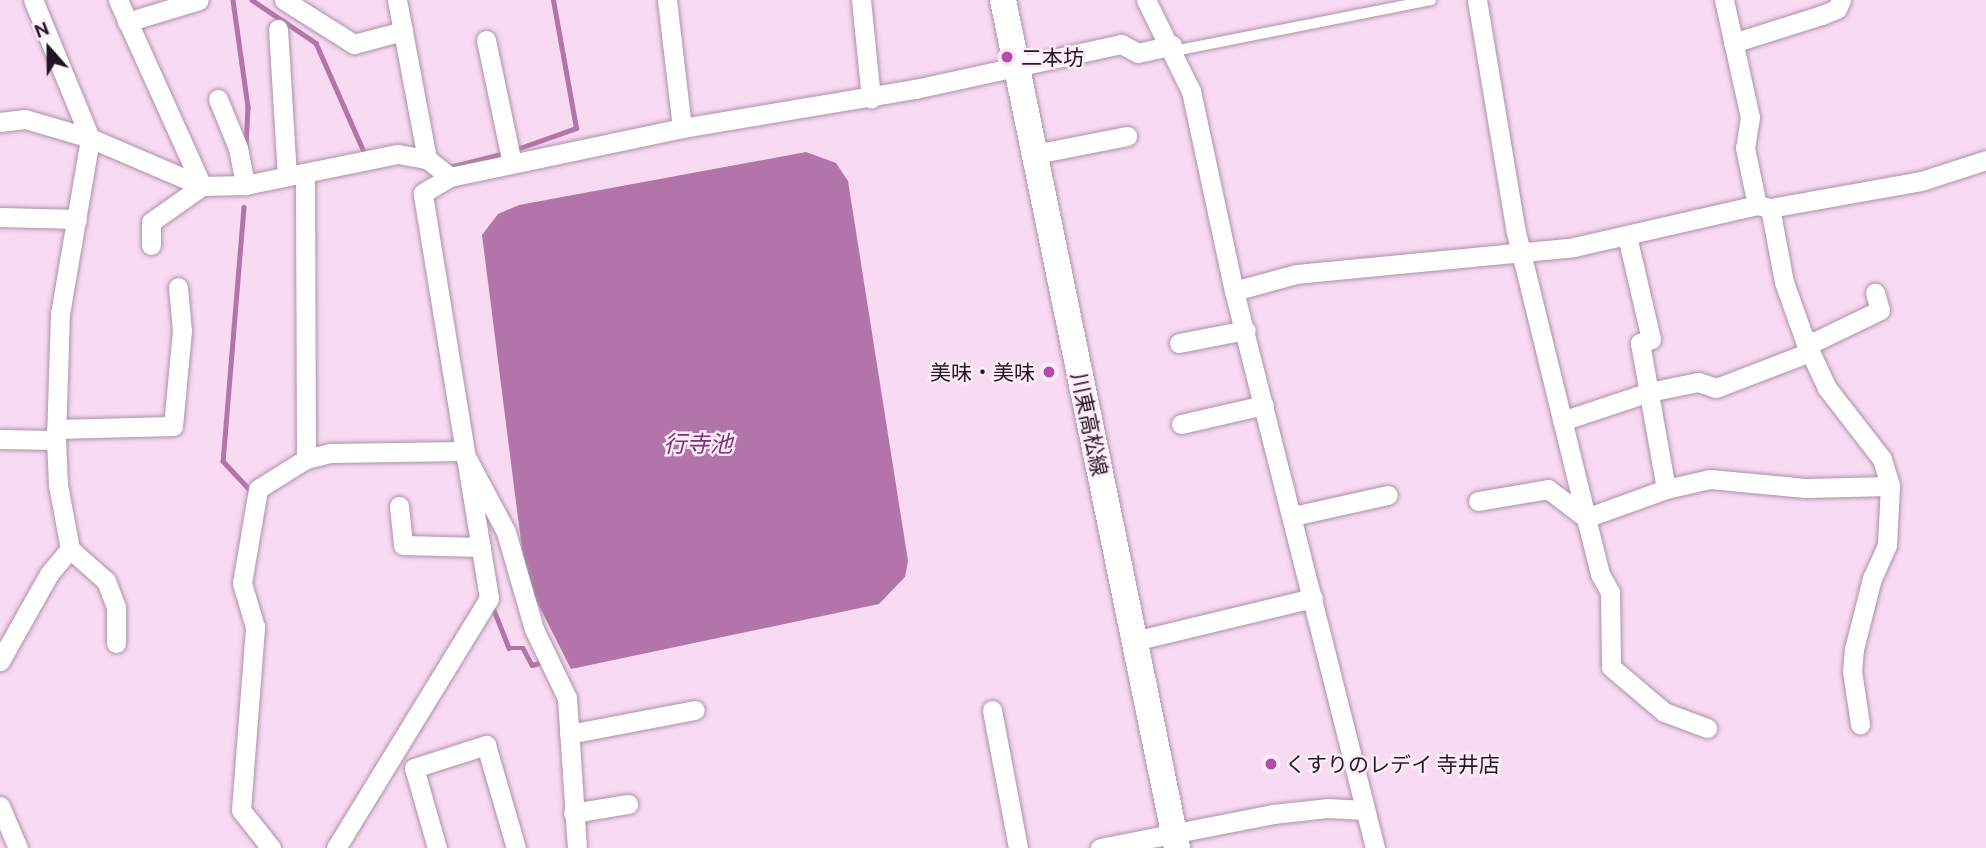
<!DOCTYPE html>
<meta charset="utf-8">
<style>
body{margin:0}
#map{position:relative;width:1986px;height:848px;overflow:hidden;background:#f8daf2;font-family:Ubuntu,"Noto Sans JP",sans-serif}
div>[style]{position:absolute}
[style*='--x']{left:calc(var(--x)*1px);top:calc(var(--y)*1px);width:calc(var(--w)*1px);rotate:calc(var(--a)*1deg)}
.water>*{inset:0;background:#b274a9}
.stream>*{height:4.5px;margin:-2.25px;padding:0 2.25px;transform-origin:2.25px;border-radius:2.25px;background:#b274a9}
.roads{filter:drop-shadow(0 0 2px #ad91a9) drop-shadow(0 0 2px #ad91a9)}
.lane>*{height:10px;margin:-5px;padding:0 5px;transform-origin:5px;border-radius:5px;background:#fff}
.street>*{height:19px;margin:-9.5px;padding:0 9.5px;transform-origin:9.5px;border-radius:9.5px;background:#fff}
.secondary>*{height:26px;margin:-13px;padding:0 13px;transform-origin:13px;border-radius:13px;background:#fff}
.dots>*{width:19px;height:19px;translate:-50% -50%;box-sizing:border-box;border:4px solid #feebfa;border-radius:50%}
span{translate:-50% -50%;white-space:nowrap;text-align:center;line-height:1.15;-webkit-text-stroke:5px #feebfa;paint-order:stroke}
.poi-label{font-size:21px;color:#221821}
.left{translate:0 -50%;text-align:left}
.right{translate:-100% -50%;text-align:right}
.street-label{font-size:21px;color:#221821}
.water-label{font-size:23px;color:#7c3174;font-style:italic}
.north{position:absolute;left:14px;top:14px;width:70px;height:70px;-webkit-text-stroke:5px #feebfa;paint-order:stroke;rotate:339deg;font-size:19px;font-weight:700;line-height:28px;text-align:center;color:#221821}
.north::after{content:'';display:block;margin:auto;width:24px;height:32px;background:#221821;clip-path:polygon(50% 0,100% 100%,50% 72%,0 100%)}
</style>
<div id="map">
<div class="water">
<div style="clip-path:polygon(806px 152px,836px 163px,848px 181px,908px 561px,905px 577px,879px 604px,571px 669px,535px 598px,523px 557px,482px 235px,498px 214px,519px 205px)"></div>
</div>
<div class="stream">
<div style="--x:233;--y:0;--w:108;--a:82"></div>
<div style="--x:248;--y:107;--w:40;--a:92.9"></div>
<div style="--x:252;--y:0;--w:77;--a:33.9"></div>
<div style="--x:316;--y:43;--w:121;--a:66.2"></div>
<div style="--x:514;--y:150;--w:66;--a:-19.5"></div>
<div style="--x:576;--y:128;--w:130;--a:-100.2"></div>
<div style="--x:446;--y:168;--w:61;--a:-14.3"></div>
<div style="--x:244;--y:207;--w:255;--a:94.7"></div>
<div style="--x:223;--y:461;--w:40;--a:47"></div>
<div style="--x:494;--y:610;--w:41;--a:68.5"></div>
<div style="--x:509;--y:648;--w:14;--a:0"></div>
<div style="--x:523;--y:648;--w:19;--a:62"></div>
<div style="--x:532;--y:665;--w:11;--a:-15"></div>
</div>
<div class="roads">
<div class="lane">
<div style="--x:1174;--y:51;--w:262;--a:-11.2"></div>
</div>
<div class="street">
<div style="--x:118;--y:0;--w:204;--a:65.7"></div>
<div style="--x:202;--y:186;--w:62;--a:144.8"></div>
<div style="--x:151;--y:222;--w:23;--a:90"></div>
<div style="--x:284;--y:0;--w:83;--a:32.2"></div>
<div style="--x:354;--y:44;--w:51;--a:-14.9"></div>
<div style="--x:397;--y:0;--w:162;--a:79.3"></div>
<div style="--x:667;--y:0;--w:129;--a:83.3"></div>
<div style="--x:861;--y:0;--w:99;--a:84.2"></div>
<div style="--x:1146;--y:0;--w:102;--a:63.7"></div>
<div style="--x:1191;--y:91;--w:205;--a:77.9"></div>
<div style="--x:1234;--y:291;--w:575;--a:75.79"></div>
<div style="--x:1477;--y:0;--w:235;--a:80.5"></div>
<div style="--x:1516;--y:232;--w:294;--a:76.2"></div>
<div style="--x:1724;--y:0;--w:120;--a:77.5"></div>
<div style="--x:1750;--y:117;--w:31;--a:99"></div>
<div style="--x:1745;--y:148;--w:58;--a:78.1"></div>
<div style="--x:127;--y:22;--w:75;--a:-17"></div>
<div style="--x:278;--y:29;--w:147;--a:86.5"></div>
<div style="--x:486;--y:40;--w:126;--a:78.1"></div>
<div style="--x:1733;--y:43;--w:93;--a:-17.5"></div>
<div style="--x:1822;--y:15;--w:16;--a:-22"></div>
<div style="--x:1837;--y:9;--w:10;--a:-66"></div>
<div style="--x:218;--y:99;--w:53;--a:67.8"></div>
<div style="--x:238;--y:148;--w:38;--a:79"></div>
<div style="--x:0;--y:122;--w:25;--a:-7"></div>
<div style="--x:25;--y:119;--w:68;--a:16.3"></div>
<div style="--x:90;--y:138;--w:122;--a:23.2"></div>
<div style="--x:202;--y:186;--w:43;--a:-1.3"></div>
<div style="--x:245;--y:185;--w:156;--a:-11.5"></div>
<div style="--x:398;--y:154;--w:29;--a:10"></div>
<div style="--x:427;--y:159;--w:29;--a:38"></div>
<div style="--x:450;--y:177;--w:237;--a:-11.9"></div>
<div style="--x:682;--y:128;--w:236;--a:-9.5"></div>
<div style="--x:915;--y:89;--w:211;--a:-12.3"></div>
<div style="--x:1121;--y:44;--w:19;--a:28"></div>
<div style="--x:1138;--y:53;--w:35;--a:-13"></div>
<div style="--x:1035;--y:154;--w:94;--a:-11.1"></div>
<div style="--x:305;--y:173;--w:286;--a:89.8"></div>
<div style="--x:1770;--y:208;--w:75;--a:79.3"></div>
<div style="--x:1784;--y:282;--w:63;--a:70.4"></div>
<div style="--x:1805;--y:341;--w:52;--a:64.9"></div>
<div style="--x:1827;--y:388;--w:90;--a:52.2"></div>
<div style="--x:1882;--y:459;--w:28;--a:73"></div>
<div style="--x:1890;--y:486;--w:59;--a:92.9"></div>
<div style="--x:1887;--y:545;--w:36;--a:114"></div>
<div style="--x:1872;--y:578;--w:73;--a:104.2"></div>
<div style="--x:1854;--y:649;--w:22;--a:95"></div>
<div style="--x:1852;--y:671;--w:54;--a:81.4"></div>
<div style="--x:0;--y:217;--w:77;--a:1.5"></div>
<div style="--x:1627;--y:236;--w:106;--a:76.9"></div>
<div style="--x:1651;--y:339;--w:12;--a:160"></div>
<div style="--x:1640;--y:343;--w:148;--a:79.9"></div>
<div style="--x:1666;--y:489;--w:85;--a:160.1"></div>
<div style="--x:1586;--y:518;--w:58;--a:76"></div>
<div style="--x:1600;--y:574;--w:21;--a:61"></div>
<div style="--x:1610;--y:592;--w:75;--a:89.2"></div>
<div style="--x:1611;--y:667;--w:70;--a:40.3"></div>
<div style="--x:1664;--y:712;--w:46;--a:20.4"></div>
<div style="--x:1234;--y:291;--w:64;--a:-15.3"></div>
<div style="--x:1296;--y:274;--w:279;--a:-5.5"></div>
<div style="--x:1574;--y:247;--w:188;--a:-12.9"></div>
<div style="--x:1757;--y:205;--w:13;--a:13"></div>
<div style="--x:1770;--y:208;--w:153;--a:-10.1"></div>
<div style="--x:1921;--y:181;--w:68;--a:-17.9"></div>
<div style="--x:1805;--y:341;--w:11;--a:0"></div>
<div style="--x:1816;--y:341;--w:71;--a:-25.8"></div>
<div style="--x:1880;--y:310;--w:18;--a:-106"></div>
<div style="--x:1179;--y:343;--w:68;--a:-11"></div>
<div style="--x:1562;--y:421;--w:92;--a:-18.4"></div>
<div style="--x:1649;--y:392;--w:50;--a:-11.5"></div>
<div style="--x:1698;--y:382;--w:19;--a:18"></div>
<div style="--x:1716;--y:388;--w:101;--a:-21"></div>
<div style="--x:1181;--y:424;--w:85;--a:-12.9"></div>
<div style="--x:56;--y:429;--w:117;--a:-1.5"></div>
<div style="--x:173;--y:426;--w:95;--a:-84.6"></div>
<div style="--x:182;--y:331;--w:44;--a:-95.2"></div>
<div style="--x:0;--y:439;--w:56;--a:1"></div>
<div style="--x:1666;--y:489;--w:45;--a:-12.8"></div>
<div style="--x:1710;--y:479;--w:96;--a:5.4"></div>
<div style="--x:1806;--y:488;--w:84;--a:-1.4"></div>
<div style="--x:1478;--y:501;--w:71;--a:-9.7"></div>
<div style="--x:1548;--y:489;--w:48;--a:37.3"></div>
<div style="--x:399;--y:506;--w:39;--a:84"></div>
<div style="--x:403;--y:545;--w:78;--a:1.5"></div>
<div style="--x:1293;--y:516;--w:97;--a:-12.5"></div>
<div style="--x:70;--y:549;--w:48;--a:41.6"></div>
<div style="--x:106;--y:581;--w:28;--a:69"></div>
<div style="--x:116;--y:607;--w:36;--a:90"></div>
<div style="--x:1134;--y:641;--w:184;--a:-13.5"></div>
<div style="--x:0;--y:661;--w:100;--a:-60.6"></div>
<div style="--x:49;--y:574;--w:33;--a:-50"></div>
<div style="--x:70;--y:549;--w:65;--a:-100.6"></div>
<div style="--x:58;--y:485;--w:45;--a:-92.5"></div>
<div style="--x:56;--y:440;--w:126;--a:-88.2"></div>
<div style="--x:60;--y:314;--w:179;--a:-80.3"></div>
<div style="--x:90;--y:138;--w:149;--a:-112.4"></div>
<div style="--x:992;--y:710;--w:140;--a:79.3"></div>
<div style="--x:569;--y:734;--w:128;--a:-10.8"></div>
<div style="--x:0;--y:806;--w:46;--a:66.8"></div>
<div style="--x:573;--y:813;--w:56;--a:-9.3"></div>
<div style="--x:271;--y:848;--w:48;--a:-128.3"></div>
<div style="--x:241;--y:810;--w:184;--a:-85.6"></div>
<div style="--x:255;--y:627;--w:46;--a:-106.5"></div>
<div style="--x:242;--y:583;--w:95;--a:-80.3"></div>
<div style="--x:258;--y:489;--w:57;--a:-32"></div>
<div style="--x:306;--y:459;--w:25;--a:-14"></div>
<div style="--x:330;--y:453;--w:133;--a:-0.9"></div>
<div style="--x:463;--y:451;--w:92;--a:62"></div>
<div style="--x:506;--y:532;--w:101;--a:73.9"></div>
<div style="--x:534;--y:629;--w:76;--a:64.4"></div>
<div style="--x:567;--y:698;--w:150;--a:86.2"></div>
<div style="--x:336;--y:848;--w:293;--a:-58.5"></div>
<div style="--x:489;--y:598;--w:410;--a:-99.3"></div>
<div style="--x:423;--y:193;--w:31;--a:-31"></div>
<div style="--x:437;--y:848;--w:83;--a:-106"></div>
<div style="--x:414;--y:768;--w:76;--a:-17.7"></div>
<div style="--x:486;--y:745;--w:107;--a:73.8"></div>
<div style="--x:1100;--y:848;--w:176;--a:-11.1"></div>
<div style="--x:1273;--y:814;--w:54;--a:-6.3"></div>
<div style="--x:1327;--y:808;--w:38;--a:3"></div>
</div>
<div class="secondary">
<div style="--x:1003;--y:0;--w:866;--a:78.4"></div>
</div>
</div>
<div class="dots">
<div style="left:1007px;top:57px;background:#b64bab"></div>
<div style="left:1049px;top:372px;background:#b64bab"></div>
<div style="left:1271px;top:764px;background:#b64bab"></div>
</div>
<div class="poi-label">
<span class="left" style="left:1021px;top:57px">二本坊</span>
<span class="right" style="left:1035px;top:372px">美味・美味</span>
<span class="left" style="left:1285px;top:764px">くすりのレデイ 寺井店</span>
</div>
<div class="street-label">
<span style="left:1090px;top:424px;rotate:78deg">川東高松線</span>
</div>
<div class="water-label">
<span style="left:698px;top:444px">行寺池</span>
</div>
<div class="north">N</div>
</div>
